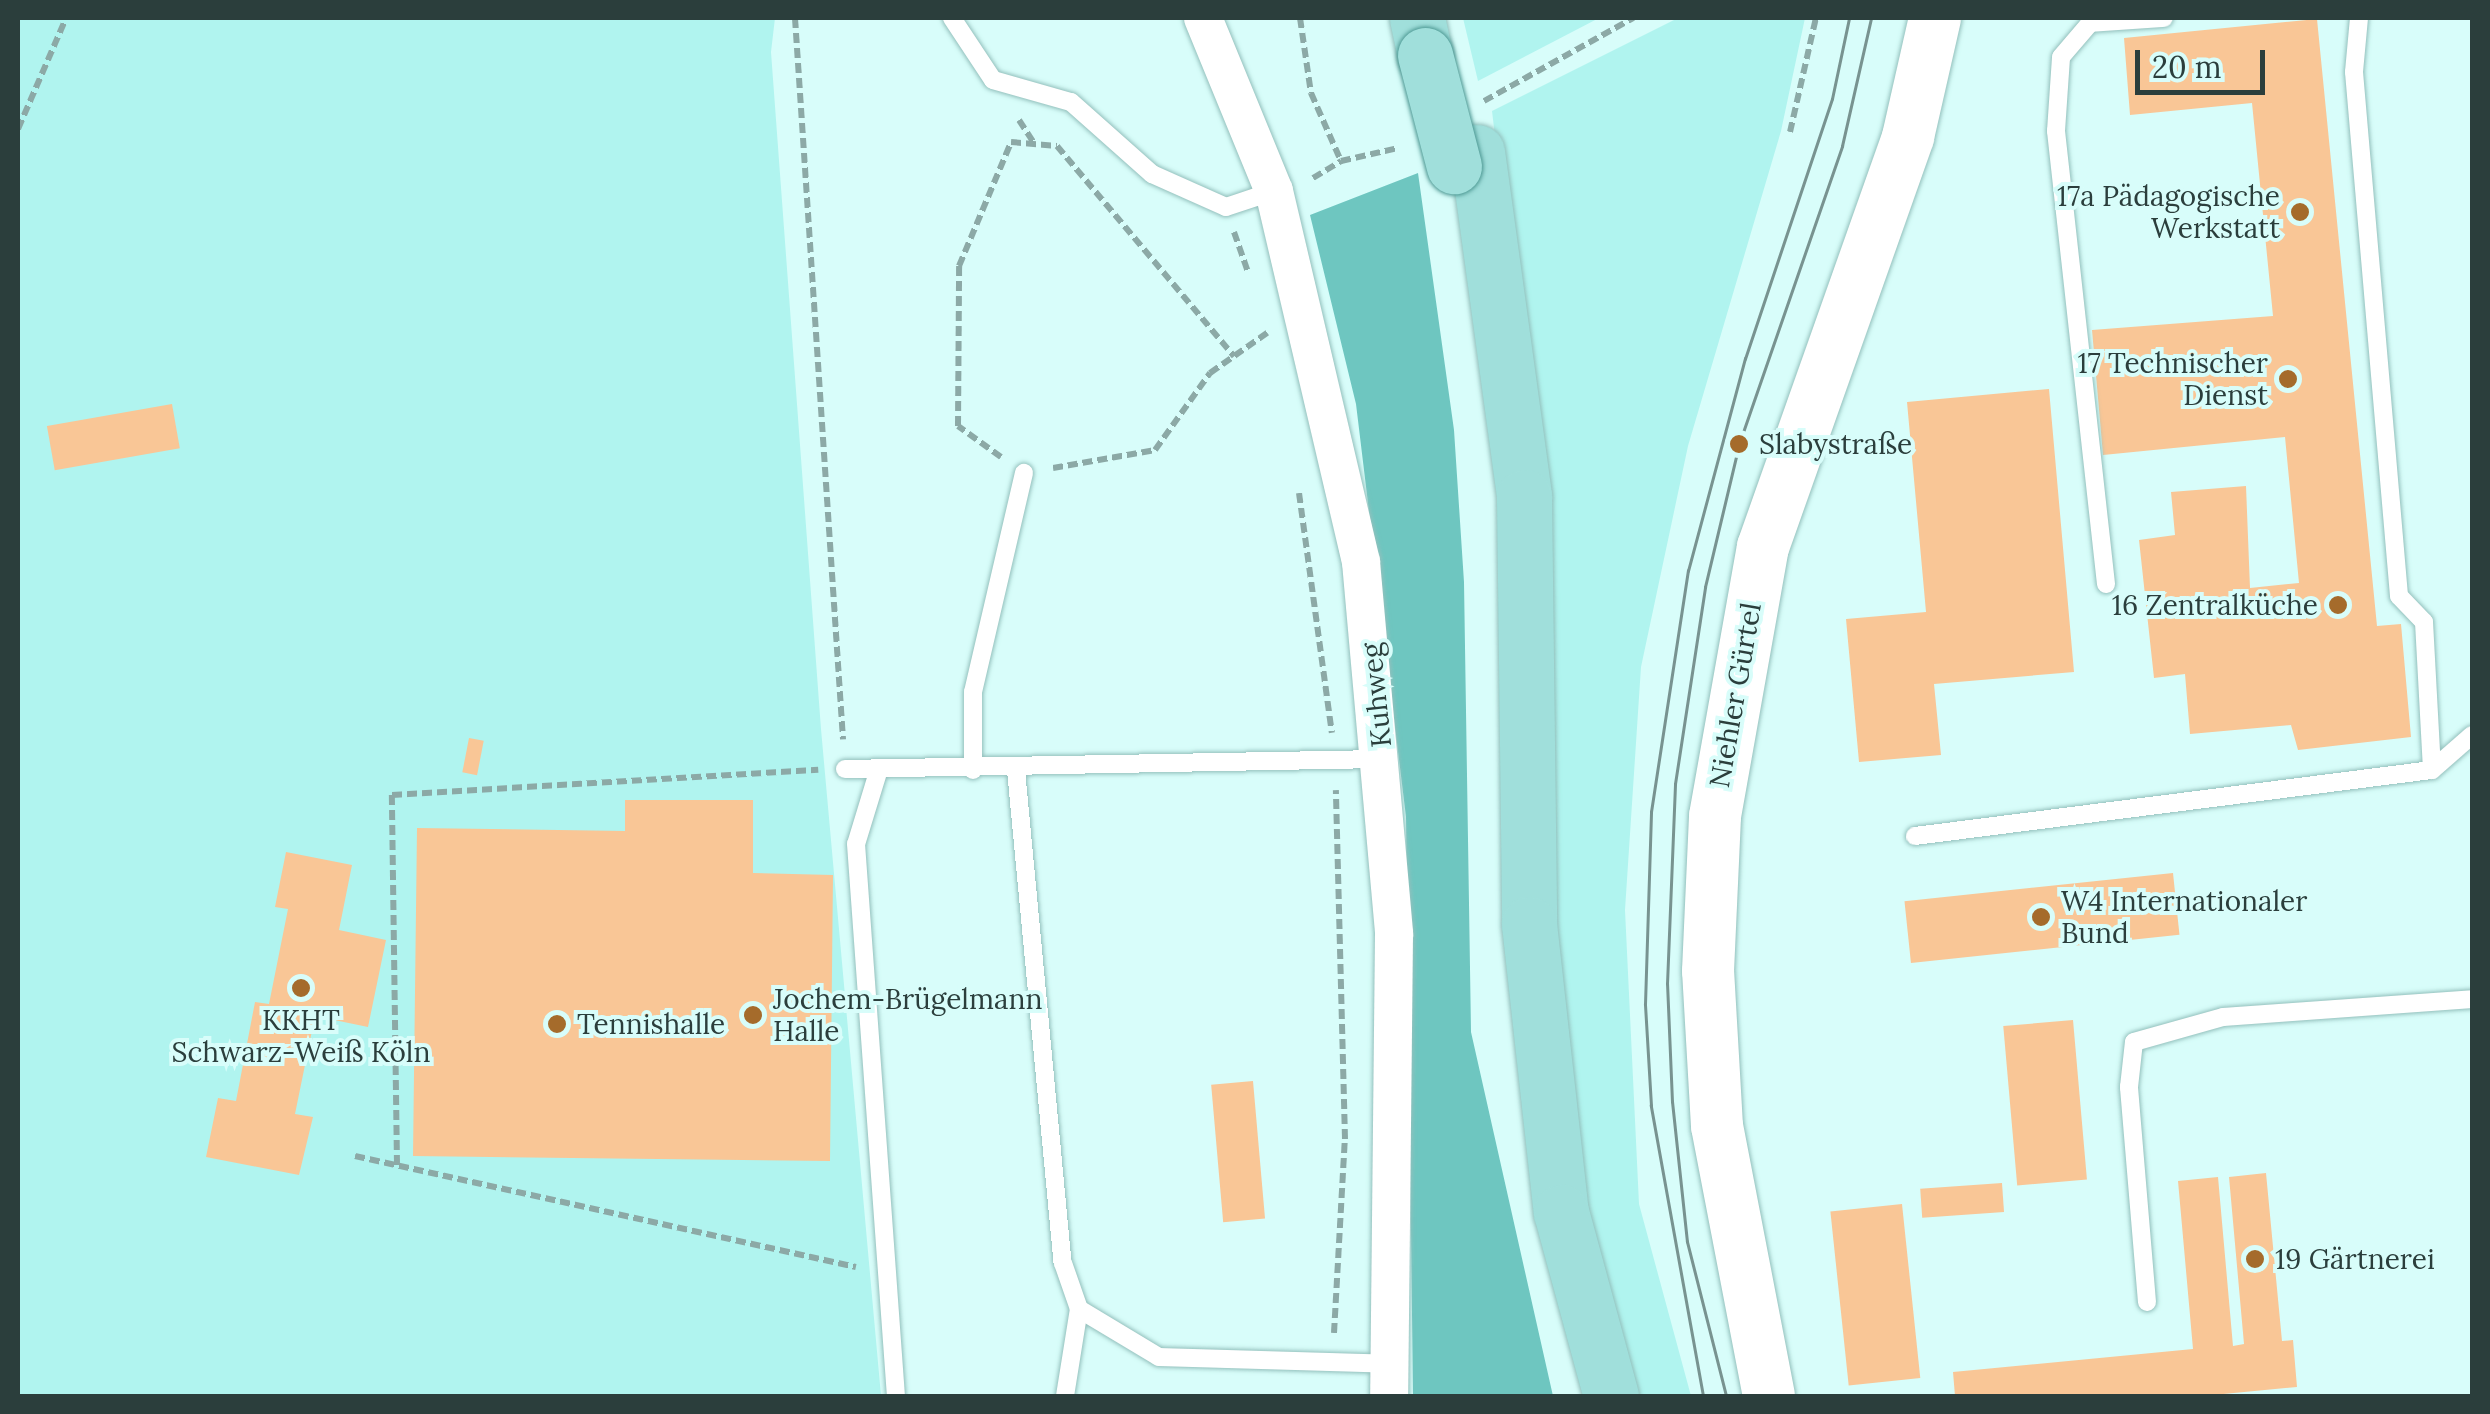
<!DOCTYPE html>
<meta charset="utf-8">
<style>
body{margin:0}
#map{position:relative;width:2490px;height:1414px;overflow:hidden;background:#d8fdfa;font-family:Lora,serif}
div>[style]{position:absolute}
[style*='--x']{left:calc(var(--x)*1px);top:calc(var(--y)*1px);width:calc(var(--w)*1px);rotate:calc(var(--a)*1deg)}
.green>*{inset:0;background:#b0f4ef}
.forest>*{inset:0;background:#6ec6c0}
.building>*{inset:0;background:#f9c696;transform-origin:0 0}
.path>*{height:6px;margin-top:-3px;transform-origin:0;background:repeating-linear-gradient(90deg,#8ca9a6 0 10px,transparent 0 15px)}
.roads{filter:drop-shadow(0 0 2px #93c0bc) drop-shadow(0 0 2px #93c0bc)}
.lane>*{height:18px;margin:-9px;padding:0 9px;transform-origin:9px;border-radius:9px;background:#fff}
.street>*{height:38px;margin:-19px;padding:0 19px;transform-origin:19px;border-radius:19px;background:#fff}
.secondary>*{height:52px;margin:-26px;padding:0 26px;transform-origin:26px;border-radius:26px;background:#fff}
.primary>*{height:55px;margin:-27.5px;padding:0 27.5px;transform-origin:27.5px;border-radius:27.5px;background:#a0dfdb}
.tram>*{height:2.5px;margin:-1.25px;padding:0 1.25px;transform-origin:1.25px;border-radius:1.25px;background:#789390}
.bridges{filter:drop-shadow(0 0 2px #4e9994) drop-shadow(0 0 2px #4e9994)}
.primary-bridge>*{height:55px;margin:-27.5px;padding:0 27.5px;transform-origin:27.5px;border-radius:27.5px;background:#a0dfdb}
.dots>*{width:28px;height:28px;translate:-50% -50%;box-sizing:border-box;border:5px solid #d8fdfa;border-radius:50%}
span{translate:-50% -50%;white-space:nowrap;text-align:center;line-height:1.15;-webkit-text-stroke:8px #d8fdfa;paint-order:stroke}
.poi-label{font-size:28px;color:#2b3e3c}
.right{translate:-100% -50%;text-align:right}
.left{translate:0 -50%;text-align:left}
.street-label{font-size:28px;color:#2b3e3c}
.frame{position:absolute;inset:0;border:20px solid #2b3e3c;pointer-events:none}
.scale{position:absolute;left:2135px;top:50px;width:130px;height:45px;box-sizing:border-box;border:5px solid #2b3e3c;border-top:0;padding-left:12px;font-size:30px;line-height:35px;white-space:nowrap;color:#2b3e3c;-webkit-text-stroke:8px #d8fdfa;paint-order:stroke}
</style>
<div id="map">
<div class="green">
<div style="clip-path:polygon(18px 18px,775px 18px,771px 52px,821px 729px,881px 1396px,18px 1396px)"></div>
<div style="clip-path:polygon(1463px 18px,1599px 18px,1478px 81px)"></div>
<div style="clip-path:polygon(1678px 18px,1805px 18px,1781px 131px,1688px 446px,1641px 667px,1625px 910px,1639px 1204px,1691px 1396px,1638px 1396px,1587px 1218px,1547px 921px,1535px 470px,1492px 111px)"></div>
</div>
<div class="forest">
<div style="clip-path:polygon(1418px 173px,1454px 430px,1464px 582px,1471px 1032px,1553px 1396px,1413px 1396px,1406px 817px,1356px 404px,1310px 215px)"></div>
</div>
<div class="building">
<div style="clip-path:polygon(2317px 19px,2377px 626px,2401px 624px,2411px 737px,2298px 750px,2291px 725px,2190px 734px,2185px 674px,2154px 678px,2139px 540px,2175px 535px,2171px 492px,2246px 486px,2250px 588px,2299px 583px,2285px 437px,2103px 455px,2092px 330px,2273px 316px,2252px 103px,2130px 115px,2124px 38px)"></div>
<div style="clip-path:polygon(2049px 389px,2074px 672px,1934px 684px,1941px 755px,1859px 762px,1846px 619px,1926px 612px,1907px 402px)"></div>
<div style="left:172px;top:404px;width:45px;height:127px;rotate:80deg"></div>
<div style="left:469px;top:738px;width:15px;height:35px;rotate:11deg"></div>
<div style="clip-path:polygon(625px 800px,753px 800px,753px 873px,833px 875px,830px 1161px,413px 1156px,417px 828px,625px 831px)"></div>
<div style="clip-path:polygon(286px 852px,352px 865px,339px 930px,386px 940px,368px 1027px,315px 1016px,295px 1114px,313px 1117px,299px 1175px,206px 1157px,218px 1098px,236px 1101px,255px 1002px,269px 1004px,288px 909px,275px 907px)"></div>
<div style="left:2173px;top:873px;width:62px;height:270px;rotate:84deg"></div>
<div style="left:2073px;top:1020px;width:160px;height:70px;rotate:85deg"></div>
<div style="left:1253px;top:1081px;width:138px;height:42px;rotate:85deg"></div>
<div style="clip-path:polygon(2266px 1173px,2282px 1341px,2293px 1340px,2297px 1387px,2203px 1396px,1955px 1396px,1953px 1372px,2193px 1349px,2178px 1181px,2218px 1177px,2233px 1346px,2244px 1344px,2229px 1177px)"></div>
<div style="left:2002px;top:1183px;width:29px;height:82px;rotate:86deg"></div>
<div style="left:1902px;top:1204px;width:175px;height:72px;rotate:84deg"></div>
</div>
<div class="path">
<div style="--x:795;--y:18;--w:723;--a:86.19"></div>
<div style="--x:1300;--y:18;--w:76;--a:81.7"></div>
<div style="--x:1311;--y:93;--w:74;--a:66.2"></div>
<div style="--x:1484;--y:101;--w:171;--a:-29.1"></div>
<div style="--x:1019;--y:120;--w:27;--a:57"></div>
<div style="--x:18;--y:129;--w:121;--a:-66.6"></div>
<div style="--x:1790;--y:132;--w:117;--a:-77.2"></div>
<div style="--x:1313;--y:178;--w:33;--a:-31"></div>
<div style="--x:1341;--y:161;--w:58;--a:-12.8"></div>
<div style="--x:1234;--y:232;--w:42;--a:70.7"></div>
<div style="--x:1001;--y:457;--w:53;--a:-144.2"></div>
<div style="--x:958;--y:426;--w:160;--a:-89.6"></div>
<div style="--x:959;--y:266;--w:134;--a:-67.2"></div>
<div style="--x:1011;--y:142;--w:46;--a:5"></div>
<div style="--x:1057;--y:146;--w:275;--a:49.9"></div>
<div style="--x:1053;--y:468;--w:104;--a:-10"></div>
<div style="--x:1155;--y:450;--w:95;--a:-54.5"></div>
<div style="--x:1210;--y:373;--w:70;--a:-35.1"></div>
<div style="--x:1299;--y:493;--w:242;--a:82.2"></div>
<div style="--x:355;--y:1156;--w:513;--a:12.49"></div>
<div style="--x:397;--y:1165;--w:370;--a:-90.8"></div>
<div style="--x:392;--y:795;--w:427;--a:-3.4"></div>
<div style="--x:1334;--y:1333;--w:194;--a:-86.8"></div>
<div style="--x:1345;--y:1139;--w:349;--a:-91.5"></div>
</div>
<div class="roads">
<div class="lane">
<div style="--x:952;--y:18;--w:74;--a:56.5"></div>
<div style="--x:993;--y:80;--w:81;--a:15.8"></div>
<div style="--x:1071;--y:102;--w:108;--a:41.6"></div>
<div style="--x:1152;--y:174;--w:81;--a:24"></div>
<div style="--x:1226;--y:207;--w:51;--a:-18.4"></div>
<div style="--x:2359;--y:18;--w:54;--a:95.3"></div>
<div style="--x:2354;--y:72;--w:526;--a:85.09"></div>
<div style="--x:2399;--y:596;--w:36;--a:46"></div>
<div style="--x:2424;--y:622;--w:148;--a:86.9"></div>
<div style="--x:2106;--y:584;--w:456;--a:-96.3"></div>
<div style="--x:2056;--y:131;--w:74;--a:-86.1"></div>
<div style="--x:2061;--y:57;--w:45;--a:-49.5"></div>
<div style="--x:2090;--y:23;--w:74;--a:-3.9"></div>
<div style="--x:845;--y:769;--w:535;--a:-1.07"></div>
<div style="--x:879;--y:769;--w:78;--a:107"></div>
<div style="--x:856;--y:844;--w:553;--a:85.86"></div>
<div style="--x:973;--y:770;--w:78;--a:-90"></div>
<div style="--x:973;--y:692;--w:225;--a:-76.9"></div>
<div style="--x:1016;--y:770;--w:495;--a:84.6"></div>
<div style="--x:1063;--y:1263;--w:49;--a:70.8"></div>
<div style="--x:1079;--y:1309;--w:93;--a:31"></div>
<div style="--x:1159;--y:1357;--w:230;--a:1.7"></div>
<div style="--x:1915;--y:836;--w:521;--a:-7.28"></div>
<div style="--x:2432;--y:770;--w:53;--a:-41.2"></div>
<div style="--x:2147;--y:1302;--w:216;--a:-94.8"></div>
<div style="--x:2129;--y:1087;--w:45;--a:-83.7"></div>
<div style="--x:2134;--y:1042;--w:92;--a:-15.7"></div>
<div style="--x:2223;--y:1017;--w:250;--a:-4.1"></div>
<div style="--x:1065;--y:1396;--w:88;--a:-80.9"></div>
</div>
<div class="street">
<div style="--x:1203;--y:18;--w:187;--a:67.7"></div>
<div style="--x:1274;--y:191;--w:381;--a:76.8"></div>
<div style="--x:1361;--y:562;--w:373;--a:84.9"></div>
<div style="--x:1394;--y:934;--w:462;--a:90.6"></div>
</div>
<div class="secondary">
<div style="--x:1769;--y:1396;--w:275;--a:-100.9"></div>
<div style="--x:1717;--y:1126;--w:155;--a:-93.3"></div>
<div style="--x:1708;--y:971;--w:155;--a:-87.4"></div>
<div style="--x:1715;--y:816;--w:273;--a:-79.9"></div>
<div style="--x:1763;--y:547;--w:435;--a:-70.5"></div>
<div style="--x:1908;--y:137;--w:122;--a:-77.2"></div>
</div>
<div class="primary">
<div style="--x:1417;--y:18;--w:38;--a:78"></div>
<div style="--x:1477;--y:152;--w:348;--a:82.2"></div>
<div style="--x:1524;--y:497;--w:427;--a:89.3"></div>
<div style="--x:1529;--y:924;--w:290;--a:83.7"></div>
<div style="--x:1561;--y:1212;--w:191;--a:74.8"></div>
</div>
</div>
<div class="tram">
<div style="--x:1703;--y:1396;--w:295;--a:-100.2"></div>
<div style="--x:1651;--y:1106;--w:102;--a:-93.4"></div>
<div style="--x:1645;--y:1004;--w:192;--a:-88.2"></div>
<div style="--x:1651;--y:812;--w:244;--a:-81.3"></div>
<div style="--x:1688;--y:571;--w:220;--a:-75"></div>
<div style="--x:1745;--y:359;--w:274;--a:-71.5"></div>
<div style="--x:1832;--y:99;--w:83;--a:-78.1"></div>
<div style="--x:1726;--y:1396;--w:159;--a:-104.2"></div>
<div style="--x:1687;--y:1242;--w:141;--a:-96.1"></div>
<div style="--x:1672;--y:1102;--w:118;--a:-92.4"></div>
<div style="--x:1667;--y:984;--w:200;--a:-87.7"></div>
<div style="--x:1675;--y:784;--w:199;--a:-81.3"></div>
<div style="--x:1705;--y:587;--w:147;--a:-76.6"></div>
<div style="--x:1739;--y:444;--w:315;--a:-70.9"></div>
<div style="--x:1842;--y:146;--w:131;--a:-77.2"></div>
</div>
<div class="bridges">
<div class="primary-bridge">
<div style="--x:1425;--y:55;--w:115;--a:75.4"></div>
</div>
</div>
<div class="dots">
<div style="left:2300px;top:212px;background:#a56b2b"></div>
<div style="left:2288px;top:379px;background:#a56b2b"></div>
<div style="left:1739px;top:444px;background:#a56b2b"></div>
<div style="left:2338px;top:605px;background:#a56b2b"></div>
<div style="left:2041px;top:917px;background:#a56b2b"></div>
<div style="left:301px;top:988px;background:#a56b2b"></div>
<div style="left:753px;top:1015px;background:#a56b2b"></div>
<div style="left:557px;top:1024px;background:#a56b2b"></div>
<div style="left:2255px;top:1259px;background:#a56b2b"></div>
</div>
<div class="poi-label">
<span class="right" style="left:2280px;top:212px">17a Pädagogische<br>Werkstatt</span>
<span class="right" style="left:2268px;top:379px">17 Technischer<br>Dienst</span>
<span class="left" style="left:1759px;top:444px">Slabystraße</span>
<span class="right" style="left:2318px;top:605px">16 Zentralküche</span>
<span class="left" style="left:2061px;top:917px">W4 Internationaler<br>Bund</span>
<span class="left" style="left:773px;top:1015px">Jochem-Brügelmann<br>Halle</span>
<span style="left:301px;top:1036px">KKHT<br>Schwarz-Weiß Köln</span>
<span class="left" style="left:577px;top:1024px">Tennishalle</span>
<span class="left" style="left:2275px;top:1259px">19 Gärtnerei</span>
</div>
<div class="street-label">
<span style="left:1376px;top:695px;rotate:-96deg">Kuhweg</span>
<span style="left:1735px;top:695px;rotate:-80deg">Niehler Gürtel</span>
</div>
<div class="frame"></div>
<div class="scale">20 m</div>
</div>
